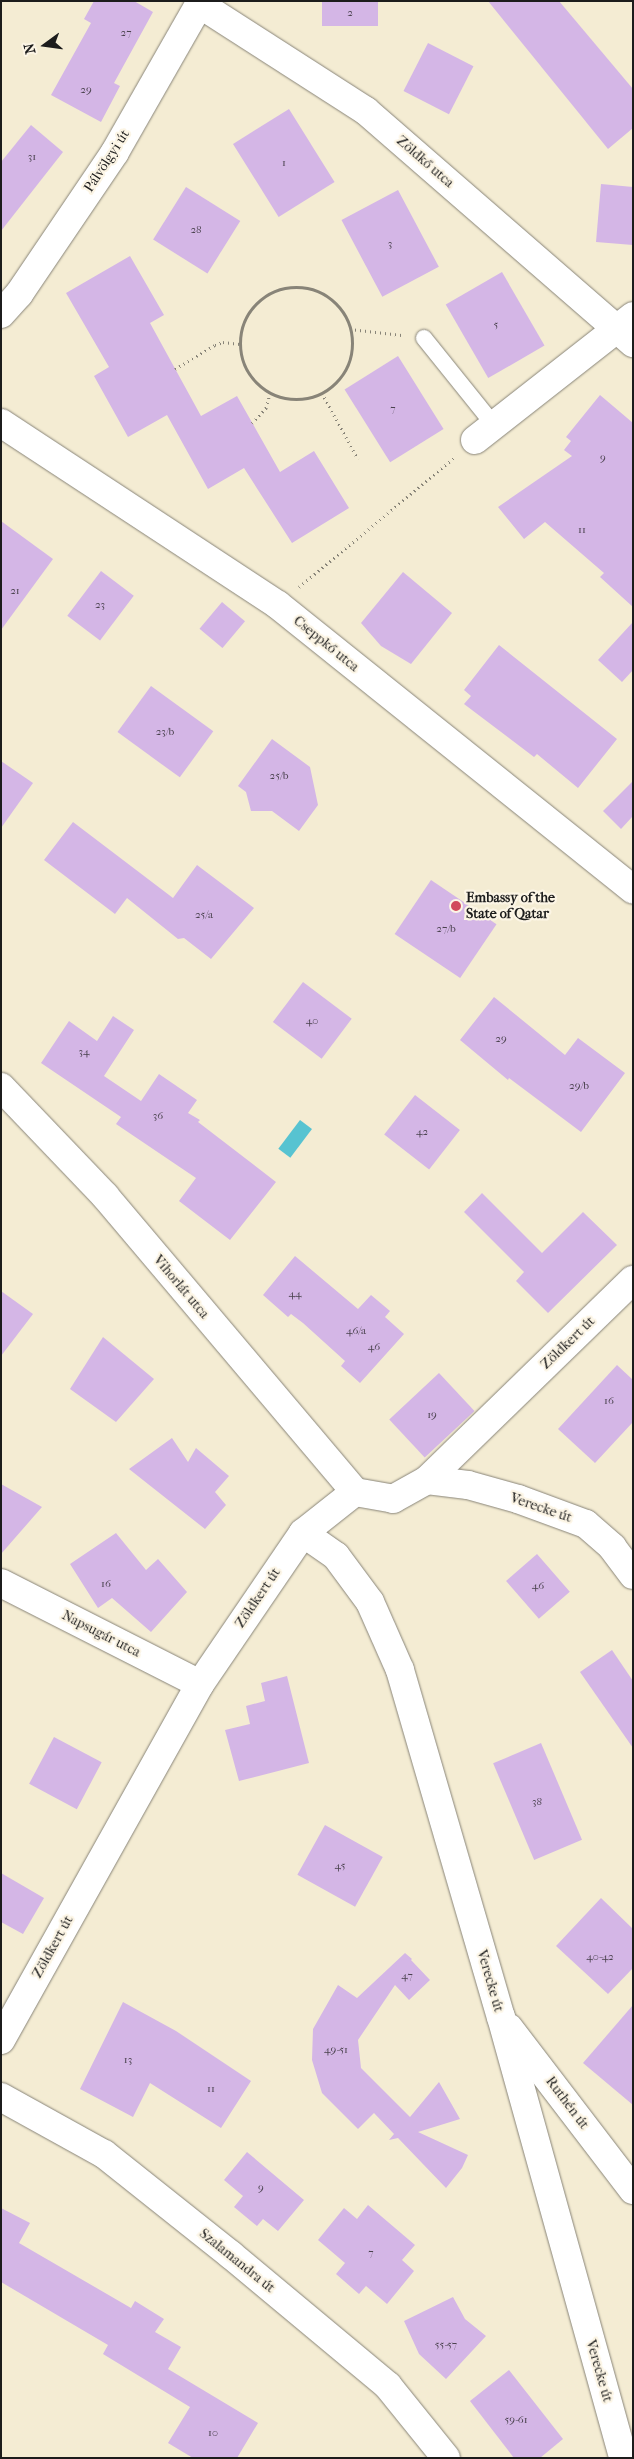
<!DOCTYPE html>
<meta charset="utf-8">
<style>
body{margin:0}
#map{position:relative;width:634px;height:2459px;overflow:hidden;background:#f4ecd3;font-family:"IM FELL French Canon",serif}
div>[style]{position:absolute}
[style*='--x']{left:calc(var(--x)*1px);top:calc(var(--y)*1px);width:calc(var(--w)*1px);rotate:calc(var(--a)*1deg)}
.water>*{inset:0;background:#57c3d1;transform-origin:0 0}
.building>*{inset:0;background:#d4b6e6;transform-origin:0 0}
.path>*{height:3px;margin-top:-1.5px;transform-origin:0;background:repeating-linear-gradient(90deg,#888478 0 1px,transparent 0 5px)}
.path>.ring{margin:-1.5px;padding:0;box-sizing:content-box;background:none;border:3px solid #888478;border-radius:50%}
.roads{filter:drop-shadow(0 0 1px #888478) drop-shadow(0 0 1px #888478)}
.service>*{height:16px;margin:-8px;padding:0 8px;transform-origin:8px;border-radius:8px;background:#fff}
.minor>*{height:28px;margin:-14px;padding:0 14px;transform-origin:14px;border-radius:14px;background:#fff}
.dots>*{width:14px;height:14px;translate:-50% -50%;box-sizing:border-box;border:2px solid #fcf5e5;border-radius:50%}
span{translate:-50% -50%;white-space:nowrap;text-align:center;line-height:1.15;-webkit-text-stroke:4.5px #fcf5e5;paint-order:stroke}
.number-label{font-size:11px;color:#4a424e}
.number-label span{-webkit-text-stroke-width:0}
.street-label{font-size:14px;color:#1c1c1c}
.poi-label{font-size:14px;color:#1c1c1c;font-weight:700}
.left{translate:0 -50%;text-align:left}
.frame{position:absolute;inset:0;border:2px solid #1c1c1c;pointer-events:none}
.north{position:absolute;left:20px;top:20px;width:50px;height:50px;-webkit-text-stroke:4px #fcf5e5;paint-order:stroke;rotate:256deg;font-size:14px;font-weight:700;line-height:20px;text-align:center;color:#1c1c1c}
.north::after{content:'';display:block;margin:auto;width:18px;height:22px;background:#1c1c1c;clip-path:polygon(50% 0,100% 100%,50% 72%,0 100%)}
</style>
<div id="map">
<div class="water">
<div style="left:300px;top:1120px;width:15px;height:36px;rotate:37deg"></div>
</div>
<div class="building">
<div style="clip-path:polygon(94px 1px,134px 1px,153px 12px,114px 83px,120px 86px,101px 122px,51px 95px,91px 23px,84px 19px)"></div>
<div style="left:322px;top:1px;width:56px;height:25px"></div>
<div style="clip-path:polygon(488px 1px,559px 1px,633px 89px,633px 128px,608px 149px)"></div>
<div style="left:428px;top:43px;width:51px;height:54px;rotate:27deg"></div>
<div style="left:289px;top:109px;width:86px;height:66px;rotate:58deg"></div>
<div style="clip-path:polygon(31px 125px,63px 152px,1px 231px,1px 162px)"></div>
<div style="clip-path:polygon(601px 184px,633px 187px,633px 245px,596px 242px)"></div>
<div style="left:186px;top:187px;width:64px;height:62px;rotate:32deg"></div>
<div style="left:398px;top:190px;width:87px;height:64px;rotate:62deg"></div>
<div style="clip-path:polygon(130px 256px,164px 315px,150px 323px,201px 416px,237px 396px,280px 472px,314px 451px,349px 508px,292px 543px,244px 468px,208px 489px,167px 415px,128px 437px,94px 376px,109px 367px,66px 293px)"></div>
<div style="left:502px;top:272px;width:85px;height:65px;rotate:60deg"></div>
<div style="left:398px;top:356px;width:86px;height:63px;rotate:58deg"></div>
<div style="clip-path:polygon(600px 395px,633px 423px,633px 607px,600px 577px,604px 573px,545px 522px,524px 539px,498px 507px,572px 456px,564px 450px,571px 441px,566px 437px)"></div>
<div style="clip-path:polygon(1px 521px,53px 559px,1px 630px)"></div>
<div style="left:101px;top:571px;width:41px;height:56px;rotate:37deg"></div>
<div style="clip-path:polygon(403px 572px,452px 613px,411px 664px,381px 646px,361px 623px)"></div>
<div style="left:222px;top:602px;width:30px;height:35px;rotate:40deg"></div>
<div style="clip-path:polygon(633px 622px,633px 670px,622px 682px,598px 660px)"></div>
<div style="clip-path:polygon(499px 645px,617px 739px,578px 788px,537px 754px,534px 757px,464px 704px,471px 696px,464px 690px)"></div>
<div style="left:151px;top:686px;width:77px;height:57px;rotate:36deg"></div>
<div style="clip-path:polygon(272px 739px,310px 767px,318px 805px,299px 831px,272px 811px,251px 811px,246px 792px,238px 786px)"></div>
<div style="clip-path:polygon(1px 761px,33px 783px,1px 828px)"></div>
<div style="clip-path:polygon(633px 781px,633px 816px,621px 829px,603px 811px)"></div>
<div style="clip-path:polygon(73px 822px,173px 898px,197px 865px,254px 908px,211px 959px,184px 938px,178px 939px,127px 898px,115px 914px,44px 860px)"></div>
<div style="left:431px;top:880px;width:79px;height:65px;rotate:34deg"></div>
<div style="left:303px;top:982px;width:61px;height:50px;rotate:37deg"></div>
<div style="clip-path:polygon(494px 997px,565px 1055px,578px 1038px,625px 1073px,581px 1132px,509px 1078px,508px 1080px,460px 1040px)"></div>
<div style="clip-path:polygon(113px 1016px,134px 1030px,104px 1076px,141px 1101px,159px 1074px,197px 1100px,188px 1113px,200px 1120px,198px 1122px,276px 1182px,230px 1240px,179px 1201px,196px 1178px,116px 1124px,121px 1117px,41px 1063px,69px 1021px,97px 1041px)"></div>
<div style="left:415px;top:1095px;width:57px;height:50px;rotate:38deg"></div>
<div style="clip-path:polygon(482px 1193px,542px 1253px,583px 1212px,617px 1245px,548px 1313px,516px 1281px,524px 1272px,464px 1212px)"></div>
<div style="clip-path:polygon(295px 1256px,358px 1309px,371px 1295px,390px 1311px,385px 1317px,404px 1334px,360px 1383px,341px 1366px,345px 1361px,303px 1323px,291px 1314px,288px 1317px,263px 1295px)"></div>
<div style="clip-path:polygon(1px 1291px,33px 1314px,1px 1356px)"></div>
<div style="clip-path:polygon(103px 1337px,154px 1379px,116px 1422px,70px 1389px)"></div>
<div style="clip-path:polygon(617px 1365px,633px 1380px,633px 1422px,595px 1463px,558px 1429px)"></div>
<div style="left:439px;top:1373px;width:52px;height:68px;rotate:47deg"></div>
<div style="clip-path:polygon(172px 1438px,188px 1462px,196px 1448px,229px 1476px,215px 1492px,226px 1505px,205px 1529px,129px 1469px)"></div>
<div style="clip-path:polygon(1px 1484px,42px 1507px,1px 1554px)"></div>
<div style="clip-path:polygon(116px 1533px,146px 1570px,158px 1559px,187px 1592px,151px 1632px,112px 1598px,98px 1608px,70px 1564px)"></div>
<div style="left:537px;top:1554px;width:50px;height:41px;rotate:49deg"></div>
<div style="clip-path:polygon(612px 1650px,633px 1681px,633px 1748px,580px 1672px)"></div>
<div style="clip-path:polygon(287px 1676px,309px 1763px,239px 1781px,225px 1730px,250px 1724px,246px 1706px,265px 1701px,261px 1683px)"></div>
<div style="left:54px;top:1737px;width:54px;height:53px;rotate:28deg"></div>
<div style="left:541px;top:1743px;width:105px;height:52px;rotate:67deg"></div>
<div style="left:325px;top:1825px;width:66px;height:57px;rotate:29deg"></div>
<div style="clip-path:polygon(1px 1873px,44px 1898px,23px 1934px,1px 1922px)"></div>
<div style="clip-path:polygon(601px 1898px,633px 1929px,633px 1968px,608px 1994px,556px 1946px)"></div>
<div style="clip-path:polygon(405px 1953px,412px 1959px,411px 1960px,430px 1980px,409px 2000px,395px 1985px,358px 2040px,361px 2068px,410px 2117px,439px 2082px,460px 2119px,418px 2132px,468px 2155px,462px 2168px,446px 2188px,398px 2138px,389px 2140px,394px 2134px,374px 2113px,358px 2129px,322px 2093px,312px 2060px,313px 2029px,338px 1985px,357px 1998px)"></div>
<div style="clip-path:polygon(123px 2002px,176px 2031px,251px 2081px,221px 2128px,150px 2083px,133px 2117px,80px 2089px)"></div>
<div style="clip-path:polygon(633px 2005px,633px 2105px,583px 2063px)"></div>
<div style="clip-path:polygon(247px 2152px,304px 2200px,278px 2231px,263px 2219px,257px 2226px,234px 2207px,243px 2196px,224px 2180px)"></div>
<div style="clip-path:polygon(368px 2205px,415px 2245px,402px 2260px,414px 2271px,387px 2304px,366px 2286px,359px 2294px,336px 2274px,345px 2263px,318px 2240px,344px 2208px,357px 2219px)"></div>
<div style="clip-path:polygon(1px 2208px,30px 2223px,19px 2243px,131px 2308px,135px 2301px,164px 2319px,155px 2332px,181px 2347px,168px 2369px,258px 2423px,237px 2458px,193px 2458px,168px 2443px,190px 2407px,103px 2354px,108px 2345px,1px 2282px)"></div>
<div style="clip-path:polygon(453px 2297px,465px 2319px,486px 2336px,446px 2379px,419px 2354px,404px 2321px)"></div>
<div style="clip-path:polygon(509px 2370px,563px 2439px,540px 2458px,514px 2458px,470px 2401px)"></div>
</div>
<div class="path">
<div class="ring" style="left:240px;top:287px;width:109px;height:109px"></div>
<div style="--x:350;--y:329;--w:52;--a:6.6"></div>
<div style="--x:175;--y:369;--w:47;--a:-31"></div>
<div style="--x:215;--y:345;--w:9;--a:-21"></div>
<div style="--x:223;--y:342;--w:17;--a:7"></div>
<div style="--x:322;--y:393;--w:75;--a:61.4"></div>
<div style="--x:252;--y:423;--w:21;--a:-47"></div>
<div style="--x:266;--y:408;--w:16;--a:-75"></div>
<div style="--x:299;--y:587;--w:202;--a:-39.8"></div>
</div>
<div class="roads">
<div class="service">
<div style="--x:424;--y:338;--w:112;--a:51.2"></div>
</div>
<div class="minor">
<div style="--x:201;--y:5;--w:196;--a:32.7"></div>
<div style="--x:366;--y:111;--w:354;--a:41"></div>
<div style="--x:1;--y:314;--w:27;--a:-48"></div>
<div style="--x:19;--y:294;--w:171;--a:-55.9"></div>
<div style="--x:115;--y:152;--w:174;--a:-60.3"></div>
<div style="--x:1;--y:423;--w:331;--a:33.3"></div>
<div style="--x:278;--y:605;--w:455;--a:38.7"></div>
<div style="--x:475;--y:440;--w:201;--a:-38.1"></div>
<div style="--x:1;--y:1087;--w:151;--a:46.3"></div>
<div style="--x:105;--y:1196;--w:387;--a:49.8"></div>
<div style="--x:427;--y:1480;--w:41;--a:7"></div>
<div style="--x:468;--y:1485;--w:52;--a:15.6"></div>
<div style="--x:518;--y:1499;--w:72;--a:20.2"></div>
<div style="--x:586;--y:1524;--w:35;--a:41"></div>
<div style="--x:612;--y:1547;--w:35;--a:53"></div>
<div style="--x:303;--y:1533;--w:40;--a:34.9"></div>
<div style="--x:336;--y:1556;--w:57;--a:53.5"></div>
<div style="--x:370;--y:1602;--w:74;--a:66.2"></div>
<div style="--x:400;--y:1670;--w:361;--a:73.8"></div>
<div style="--x:501;--y:2017;--w:458;--a:74.5"></div>
<div style="--x:1;--y:1583;--w:223;--a:26.9"></div>
<div style="--x:509;--y:2028;--w:204;--a:52.6"></div>
<div style="--x:1;--y:2040;--w:408;--a:-60.8"></div>
<div style="--x:200;--y:1684;--w:183;--a:-55.7"></div>
<div style="--x:303;--y:1533;--w:66;--a:-38.3"></div>
<div style="--x:355;--y:1492;--w:39;--a:10"></div>
<div style="--x:393;--y:1499;--w:39;--a:-29"></div>
<div style="--x:427;--y:1480;--w:287;--a:-44.2"></div>
<div style="--x:1;--y:2097;--w:118;--a:29"></div>
<div style="--x:104;--y:2154;--w:162;--a:38.5"></div>
<div style="--x:231;--y:2255;--w:204;--a:39.8"></div>
<div style="--x:388;--y:2386;--w:92;--a:51.1"></div>
</div>
</div>
<div class="dots">
<div style="left:456px;top:906px;background:#d1495b"></div>
</div>
<div class="number-label">
<span style="left:350px;top:13px">2</span>
<span style="left:126px;top:33px">27</span>
<span style="left:86px;top:90px">29</span>
<span style="left:32px;top:157px">31</span>
<span style="left:284px;top:163px">1</span>
<span style="left:196px;top:230px">28</span>
<span style="left:390px;top:244px">3</span>
<span style="left:496px;top:325px">5</span>
<span style="left:393px;top:409px">7</span>
<span style="left:603px;top:458px">9</span>
<span style="left:582px;top:530px">11</span>
<span style="left:15px;top:591px">21</span>
<span style="left:100px;top:605px">23</span>
<span style="left:165px;top:732px">23/b</span>
<span style="left:279px;top:776px">25/b</span>
<span style="left:204px;top:915px">25/a</span>
<span style="left:446px;top:929px">27/b</span>
<span style="left:312px;top:1021px">40</span>
<span style="left:501px;top:1039px">29</span>
<span style="left:84px;top:1052px">34</span>
<span style="left:579px;top:1086px">29/b</span>
<span style="left:158px;top:1116px">36</span>
<span style="left:422px;top:1132px">42</span>
<span style="left:295px;top:1294px">44</span>
<span style="left:356px;top:1331px">46/a</span>
<span style="left:374px;top:1347px">46</span>
<span style="left:609px;top:1401px">16</span>
<span style="left:432px;top:1415px">19</span>
<span style="left:106px;top:1584px">16</span>
<span style="left:538px;top:1586px">46</span>
<span style="left:537px;top:1802px">38</span>
<span style="left:340px;top:1866px">45</span>
<span style="left:600px;top:1957px">40-42</span>
<span style="left:407px;top:1976px">47</span>
<span style="left:336px;top:2050px">49-51</span>
<span style="left:128px;top:2060px">13</span>
<span style="left:211px;top:2089px">11</span>
<span style="left:261px;top:2188px">9</span>
<span style="left:371px;top:2253px">7</span>
<span style="left:446px;top:2345px">55-57</span>
<span style="left:516px;top:2420px">59-61</span>
<span style="left:213px;top:2433px">10</span>
</div>
<div class="street-label">
<span style="left:107px;top:161px;rotate:-57deg">Pálvölgyi út</span>
<span style="left:425px;top:162px;rotate:41deg">Zöldkő utca</span>
<span style="left:326px;top:644px;rotate:39deg">Cseppkő utca</span>
<span style="left:181px;top:1287px;rotate:50deg">Vihorlát utca</span>
<span style="left:568px;top:1343px;rotate:-44deg">Zöldkert út</span>
<span style="left:541px;top:1508px;rotate:19deg">Verecke út</span>
<span style="left:258px;top:1598px;rotate:-56deg">Zöldkert út</span>
<span style="left:101px;top:1634px;rotate:27deg">Napsugár utca</span>
<span style="left:53px;top:1947px;rotate:-61deg">Zöldkert út</span>
<span style="left:490px;top:1981px;rotate:74deg">Verecke út</span>
<span style="left:567px;top:2103px;rotate:53deg">Ruthén út</span>
<span style="left:237px;top:2261px;rotate:39deg">Szalamandra út</span>
<span style="left:599px;top:2371px;rotate:74deg">Verecke út</span>
</div>
<div class="poi-label">
<span class="left" style="left:466px;top:906px">Embassy of the<br>State of Qatar</span>
</div>
<div class="frame"></div>
<div class="north">N</div>
</div>
